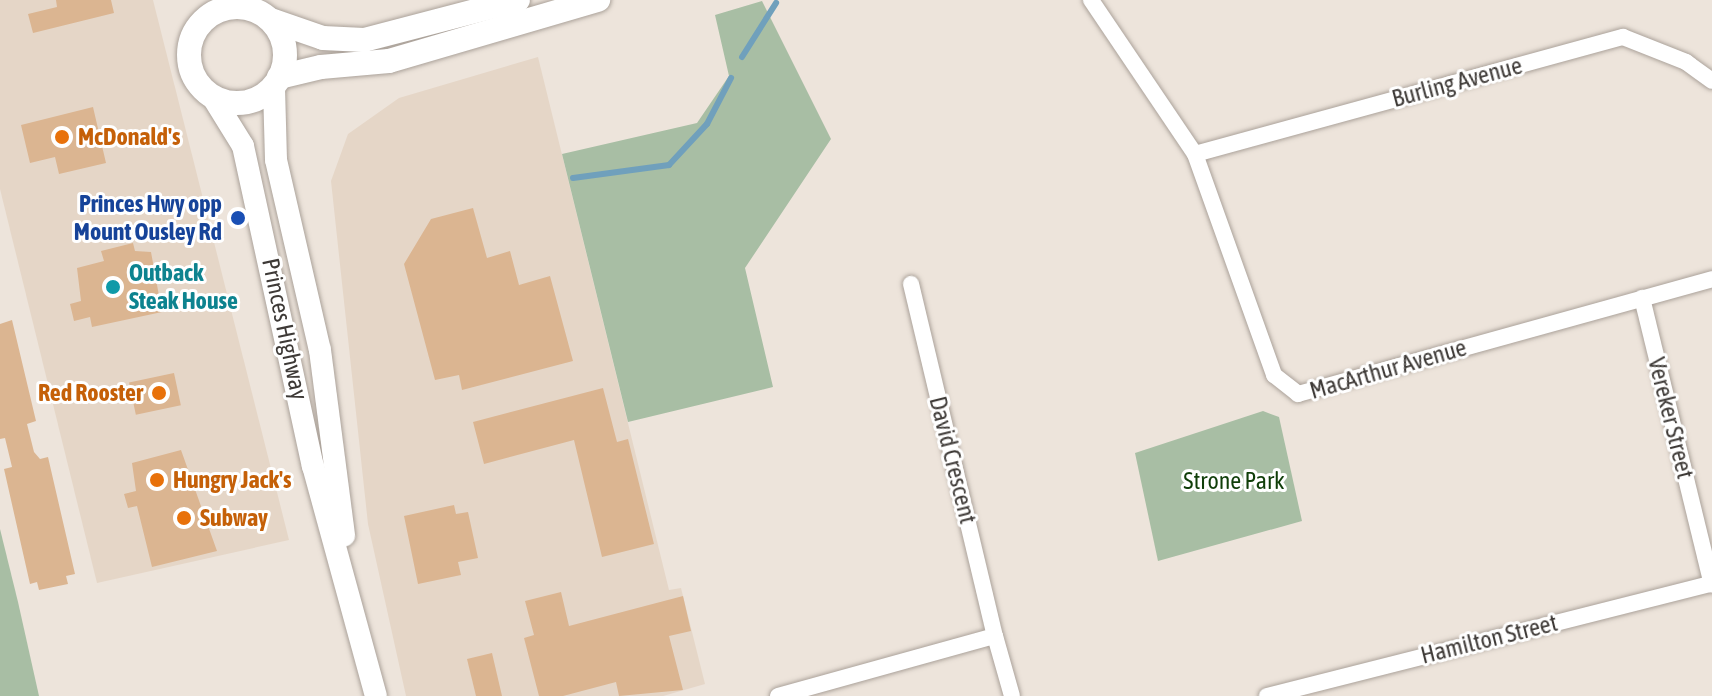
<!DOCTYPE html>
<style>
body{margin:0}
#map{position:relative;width:1712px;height:696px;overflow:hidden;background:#ede4db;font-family:"Asap Condensed",sans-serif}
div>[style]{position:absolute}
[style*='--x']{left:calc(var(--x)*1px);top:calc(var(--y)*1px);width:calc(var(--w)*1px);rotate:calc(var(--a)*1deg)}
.built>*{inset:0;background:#e5d6c7}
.green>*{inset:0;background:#a8bea4}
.stream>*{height:6px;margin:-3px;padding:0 3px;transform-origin:3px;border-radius:3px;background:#70a0bc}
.building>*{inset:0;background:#dbb591;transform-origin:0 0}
.roads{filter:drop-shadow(0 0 2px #aba29a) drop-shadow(0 0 2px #aba29a)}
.minor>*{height:16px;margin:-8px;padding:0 8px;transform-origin:8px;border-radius:8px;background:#fff}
.secondary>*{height:22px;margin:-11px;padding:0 11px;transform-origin:11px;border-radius:11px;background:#fff}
.primary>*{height:24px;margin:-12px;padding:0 12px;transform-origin:12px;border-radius:12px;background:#fff}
.primary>.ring{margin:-12px;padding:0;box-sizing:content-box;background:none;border:24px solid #fff;border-radius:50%}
.dots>*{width:22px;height:22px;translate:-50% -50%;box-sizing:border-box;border:4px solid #fff;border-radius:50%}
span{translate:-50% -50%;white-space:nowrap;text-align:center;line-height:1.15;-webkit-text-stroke:6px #fff;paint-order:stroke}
.street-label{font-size:24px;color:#3e3a37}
.food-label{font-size:24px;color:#c56008;font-weight:700}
.left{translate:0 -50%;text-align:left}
.right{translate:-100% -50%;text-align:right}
.transit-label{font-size:24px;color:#164399;font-weight:700}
.culture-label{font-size:24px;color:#0d838f;font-weight:700}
.park-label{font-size:24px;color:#103e09}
</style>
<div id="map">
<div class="built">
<div style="clip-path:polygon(0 0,153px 0,289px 540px,97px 583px,0 189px)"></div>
<div style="clip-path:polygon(538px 57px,669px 590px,681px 588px,705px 684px,663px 696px,406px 696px,368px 524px,331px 181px,348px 134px,399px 98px)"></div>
</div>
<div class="green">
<div style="clip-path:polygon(762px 1px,831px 139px,745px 268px,773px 387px,628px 422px,562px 154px,697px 123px,729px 76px,715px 15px)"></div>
<div style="clip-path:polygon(1263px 411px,1279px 417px,1302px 521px,1158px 561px,1135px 453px)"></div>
<div style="clip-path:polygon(0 529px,18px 602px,39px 696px,0 696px)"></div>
</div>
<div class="stream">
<div style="--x:742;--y:57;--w:64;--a:-57.8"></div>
<div style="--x:573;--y:178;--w:97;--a:-7.7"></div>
<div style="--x:669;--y:165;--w:56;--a:-47.2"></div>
<div style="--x:707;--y:124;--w:52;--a:-62.4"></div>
</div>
<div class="building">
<div style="clip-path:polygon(56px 0,111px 0,114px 13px,33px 33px,28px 14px,57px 7px)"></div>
<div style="clip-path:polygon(93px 107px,106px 163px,59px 174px,55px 157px,30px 163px,21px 125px)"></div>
<div style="clip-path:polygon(473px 208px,487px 258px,510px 251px,519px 285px,550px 276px,573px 361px,462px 390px,459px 375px,435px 380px,404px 264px,431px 219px)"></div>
<div style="clip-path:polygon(133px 243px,135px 251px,151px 252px,162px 312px,92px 327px,90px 317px,74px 321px,70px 304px,81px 301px,77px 268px,104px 261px,101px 251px)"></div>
<div style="clip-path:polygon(12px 320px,36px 421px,27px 424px,34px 452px,40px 459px,48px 457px,75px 574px,66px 576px,68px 584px,39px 590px,37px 582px,30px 584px,4px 469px,12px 467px,5px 438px,0 439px,0 324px)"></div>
<div style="left:174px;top:373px;width:33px;height:46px;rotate:78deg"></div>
<div style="clip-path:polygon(603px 388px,617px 442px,628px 439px,654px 544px,602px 557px,574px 440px,484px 464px,473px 422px)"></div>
<div style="clip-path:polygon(181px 450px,217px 551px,152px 567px,137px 506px,128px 508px,124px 494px,136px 491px,132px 463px)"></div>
<div style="clip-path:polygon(454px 505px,456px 514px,468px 512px,478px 558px,458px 562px,461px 575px,418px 584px,404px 516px)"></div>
<div style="clip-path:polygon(561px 592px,569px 626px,683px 596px,691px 631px,669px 636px,683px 690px,619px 696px,616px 682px,563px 696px,539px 696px,524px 638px,534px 635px,525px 601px)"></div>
<div style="clip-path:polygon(492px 653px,502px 696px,476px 696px,467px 659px)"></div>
</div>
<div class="roads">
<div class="minor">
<div style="--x:1091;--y:0;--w:186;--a:56"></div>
<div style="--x:1195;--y:154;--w:235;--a:70.3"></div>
<div style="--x:1274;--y:375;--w:31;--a:38"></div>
<div style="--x:1298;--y:394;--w:430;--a:-15.5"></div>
<div style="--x:1195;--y:154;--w:444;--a:-15.3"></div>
<div style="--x:1623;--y:37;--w:68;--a:21.6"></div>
<div style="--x:1686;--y:62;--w:32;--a:36"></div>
<div style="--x:911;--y:284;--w:362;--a:76.6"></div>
<div style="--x:1642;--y:298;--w:295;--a:76.3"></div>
<div style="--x:778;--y:696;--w:225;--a:-15.5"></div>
<div style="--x:995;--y:636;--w:62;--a:74.2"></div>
<div style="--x:1267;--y:696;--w:459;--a:-14.2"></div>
</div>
<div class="secondary">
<div style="--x:274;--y:88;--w:72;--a:88.4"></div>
<div style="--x:276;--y:160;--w:195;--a:77"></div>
<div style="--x:320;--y:350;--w:187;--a:82.6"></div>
<div style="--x:212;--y:96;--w:59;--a:58.2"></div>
<div style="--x:243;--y:146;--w:328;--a:77.7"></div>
<div style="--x:313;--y:466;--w:238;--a:74.7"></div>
</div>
<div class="primary">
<div class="ring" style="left:189px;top:7px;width:72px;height:72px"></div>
<div style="--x:271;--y:20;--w:55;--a:19.1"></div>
<div style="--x:323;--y:38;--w:41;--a:2.8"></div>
<div style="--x:364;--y:40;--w:159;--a:-14.6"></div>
<div style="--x:279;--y:77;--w:43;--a:-13.4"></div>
<div style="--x:321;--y:67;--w:68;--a:-5"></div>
<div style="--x:389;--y:61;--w:218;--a:-16.3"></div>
</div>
</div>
<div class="dots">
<div style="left:62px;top:137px;background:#e8710a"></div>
<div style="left:238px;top:218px;background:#1a4fb4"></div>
<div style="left:113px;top:287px;background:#0f9aa8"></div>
<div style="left:159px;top:393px;background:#e8710a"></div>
<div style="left:157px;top:480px;background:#e8710a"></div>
<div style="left:184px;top:518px;background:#e8710a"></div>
</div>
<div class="street-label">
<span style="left:1457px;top:82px;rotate:-15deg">Burling Avenue</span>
<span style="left:285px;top:329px;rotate:78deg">Princes Highway</span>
<span style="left:1388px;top:369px;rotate:-16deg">MacArthur Avenue</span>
<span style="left:1671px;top:418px;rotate:76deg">Vereker Street</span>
<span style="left:953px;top:460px;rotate:76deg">David Crescent</span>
<span style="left:1489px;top:639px;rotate:-14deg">Hamilton Street</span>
</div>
<div class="food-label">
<span class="left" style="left:78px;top:137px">McDonald's</span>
<span class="right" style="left:143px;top:393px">Red Rooster</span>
<span class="left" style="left:173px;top:480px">Hungry Jack's</span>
<span class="left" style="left:200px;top:518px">Subway</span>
</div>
<div class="transit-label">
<span class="right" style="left:222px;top:218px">Princes Hwy opp<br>Mount Ousley Rd</span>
</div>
<div class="culture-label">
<span class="left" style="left:129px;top:287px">Outback<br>Steak House</span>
</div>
<div class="park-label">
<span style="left:1234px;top:481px">Strone Park</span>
</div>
</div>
